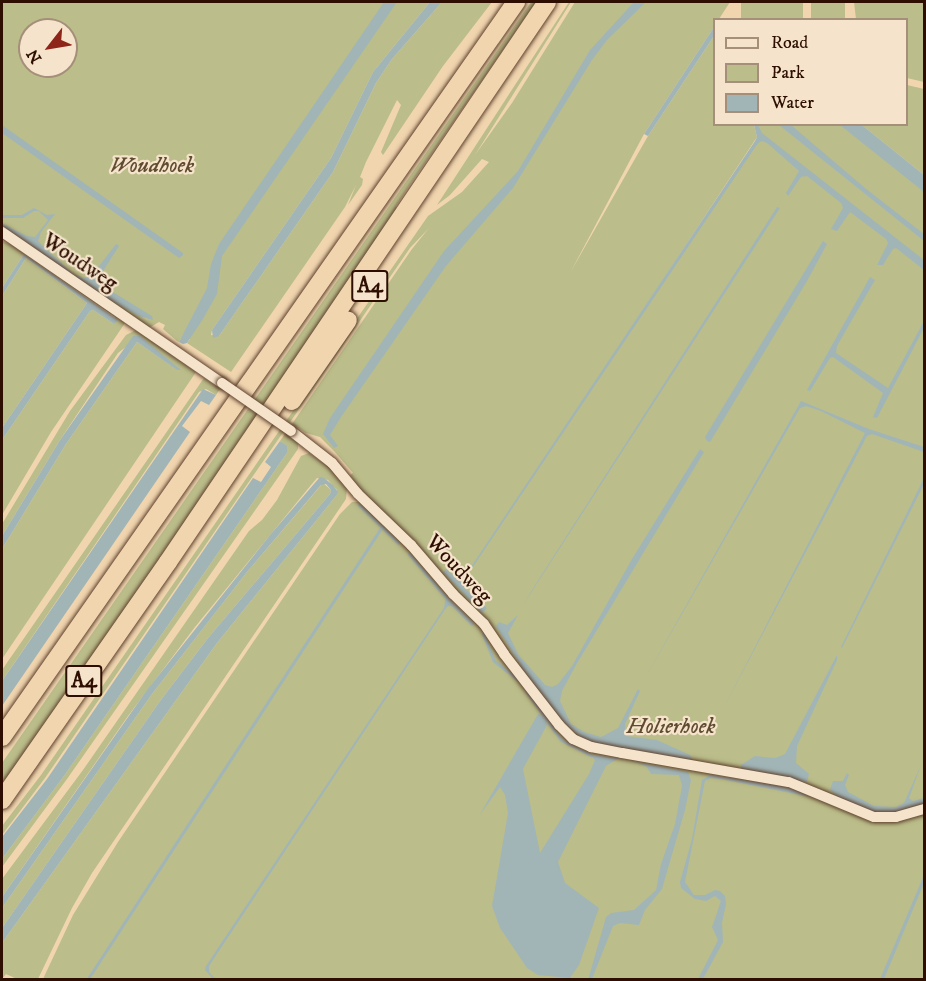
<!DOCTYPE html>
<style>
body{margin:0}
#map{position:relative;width:926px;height:981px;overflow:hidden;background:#f0d5af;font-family:"IM FELL DW Pica",serif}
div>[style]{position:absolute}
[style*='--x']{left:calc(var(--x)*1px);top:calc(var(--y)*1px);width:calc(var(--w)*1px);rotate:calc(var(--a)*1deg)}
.green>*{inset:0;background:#bbbd8a;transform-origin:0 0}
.water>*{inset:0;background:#a1b5b7}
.stream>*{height:3px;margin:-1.5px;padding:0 1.5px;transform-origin:1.5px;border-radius:1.5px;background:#a1b5b7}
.roads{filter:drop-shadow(0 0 2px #5e402c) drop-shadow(0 0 2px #5e402c)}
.minor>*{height:10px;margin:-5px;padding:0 5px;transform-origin:5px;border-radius:5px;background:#f5e4cb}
.motorway>*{height:18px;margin:-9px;padding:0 9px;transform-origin:9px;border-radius:9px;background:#f0d5af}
.bridges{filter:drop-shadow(0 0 2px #5e402c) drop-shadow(0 0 2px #5e402c)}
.minor-bridge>*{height:10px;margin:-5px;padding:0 5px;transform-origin:5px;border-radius:5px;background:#f5e4cb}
span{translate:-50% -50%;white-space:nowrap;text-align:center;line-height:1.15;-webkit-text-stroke:4.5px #f5e4cb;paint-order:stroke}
.shield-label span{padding:2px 4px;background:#f5e4cb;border:2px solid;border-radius:4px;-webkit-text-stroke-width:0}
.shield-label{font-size:21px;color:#2d0e00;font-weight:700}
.park-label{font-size:22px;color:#5f4b30;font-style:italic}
.street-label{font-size:22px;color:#2d0e00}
.frame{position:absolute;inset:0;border:3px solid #2d0e00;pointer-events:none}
.legend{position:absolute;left:713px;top:18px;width:195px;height:108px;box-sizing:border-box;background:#f5e4cb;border:2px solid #a58e7a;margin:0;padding:8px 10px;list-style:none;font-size:18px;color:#2d0e00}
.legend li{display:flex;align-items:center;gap:12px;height:30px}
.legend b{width:30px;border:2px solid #a58e7a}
.north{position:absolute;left:18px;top:18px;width:60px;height:60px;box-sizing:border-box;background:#f5e4cb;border:2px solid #a58e7a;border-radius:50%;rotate:239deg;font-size:16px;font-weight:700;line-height:24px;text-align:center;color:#2d0e00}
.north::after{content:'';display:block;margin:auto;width:21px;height:27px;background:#8f2418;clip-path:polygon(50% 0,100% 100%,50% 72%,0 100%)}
</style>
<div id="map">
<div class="green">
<div style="clip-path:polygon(evenodd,2px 2px,430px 2px,373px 72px,331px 158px,212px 330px,211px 335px,219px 336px,333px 172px,376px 83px,392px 59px,442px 2px,492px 2px,443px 66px,383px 155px,381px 152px,401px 105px,397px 100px,366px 162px,360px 177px,363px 179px,362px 185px,348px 205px,356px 185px,345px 207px,231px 372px,187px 343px,190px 339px,183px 335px,179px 342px,177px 341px,163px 329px,165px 325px,159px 322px,149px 328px,98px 293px,150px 321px,73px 274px,2px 224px,2px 2px,30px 30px,66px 30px,66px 66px,30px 66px,30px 30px)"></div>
<div style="clip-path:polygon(531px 2px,536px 2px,409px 186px,396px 206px,397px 212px,2px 788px,2px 763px)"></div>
<div style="clip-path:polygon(569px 2px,571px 2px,475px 155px,512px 103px,575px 2px,730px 2px,719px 19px,714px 20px,714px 27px,644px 134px,570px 273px,648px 136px,714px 36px,714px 124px,754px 125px,757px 137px,612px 357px,760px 138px,757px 125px,848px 125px,924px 185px,924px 979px,43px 979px,73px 915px,118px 842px,340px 514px,352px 502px,359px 502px,359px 489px,350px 475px,353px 473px,334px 451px,320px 437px,306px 433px,292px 424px,412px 249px,429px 228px,410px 248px,45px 778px,2px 835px,2px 826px,41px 775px,428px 216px,462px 192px,489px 162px,482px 159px,450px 195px,437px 205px)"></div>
<div style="left:741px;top:2px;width:62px;height:17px"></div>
<div style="left:811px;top:2px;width:34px;height:17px"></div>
<div style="clip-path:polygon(854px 2px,924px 2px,924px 82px,907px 78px,906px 20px,856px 19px)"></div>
<div style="clip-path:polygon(907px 85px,924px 89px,924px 175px,862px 125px,906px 124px)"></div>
<div style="clip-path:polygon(2px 235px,125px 323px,51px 432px,2px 515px,2px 440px,90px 311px,93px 310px,114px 324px,115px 317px,24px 254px,2px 288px,2px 241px,11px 245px,2px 238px)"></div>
<div style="clip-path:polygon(26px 258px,87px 303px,2px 428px,2px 296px)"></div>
<div style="clip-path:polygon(136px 330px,196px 372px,2px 659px,2px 549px,66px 444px,137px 342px,179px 371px,140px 336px,118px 353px,60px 440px,2px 536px,2px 524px,70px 411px,126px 335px)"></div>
<div style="clip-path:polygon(204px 378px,220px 389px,216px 395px,206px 389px,199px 392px,2px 681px,2px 670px)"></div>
<div style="clip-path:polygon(285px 434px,298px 443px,298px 449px,67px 779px,2px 867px,2px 859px,64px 776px,287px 453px,287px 447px,280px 441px)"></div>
<div style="clip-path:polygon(309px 453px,330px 468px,347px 488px,346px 499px,92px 873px,72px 908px,38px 979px,17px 979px,6px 974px,2px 979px,2px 943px,217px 643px,336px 496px,337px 490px,328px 480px,317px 478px,311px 485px,195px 627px,128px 716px,2px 897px,2px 879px,83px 770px,249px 531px,262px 520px,277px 500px,301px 456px)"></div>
<div style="clip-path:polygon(323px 483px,331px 490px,330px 494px,208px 638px,160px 701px,2px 928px,2px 908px,152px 694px,247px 572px)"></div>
</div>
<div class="water">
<div style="clip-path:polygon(384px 2px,397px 2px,222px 256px,217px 294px,203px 319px,187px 343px,183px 344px,179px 342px,207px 288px,211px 264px,219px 244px)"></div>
<div style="clip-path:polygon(430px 2px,442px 2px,392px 59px,376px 83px,333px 172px,219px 336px,213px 338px,212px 330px,331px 158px,373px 72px)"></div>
<div style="clip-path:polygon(634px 2px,646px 2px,607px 40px,592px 60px,513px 188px,446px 266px,341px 417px,330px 435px,338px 446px,334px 448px,323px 434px,330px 418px,444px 251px,518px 171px,590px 50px)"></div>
<div style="clip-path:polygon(714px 27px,714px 36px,648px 136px,644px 134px)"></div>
<div style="clip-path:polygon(2px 125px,183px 253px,183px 255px,179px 258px,2px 133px)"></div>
<div style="clip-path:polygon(754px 125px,758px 125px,762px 133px,924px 260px,924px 270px,896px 248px,893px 249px,883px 265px,877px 265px,888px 243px,886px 239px,850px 212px,837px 231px,831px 229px,843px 208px,841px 203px,807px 176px,801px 177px,788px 196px,786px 193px,799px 171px,767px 143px,762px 141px,758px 143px,462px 583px,465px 589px,487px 608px,482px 613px,443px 572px,446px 569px,459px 580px,473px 564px,755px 141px,757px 137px)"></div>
<div style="clip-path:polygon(779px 125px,791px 125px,865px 188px,924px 234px,924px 241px)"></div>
<div style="clip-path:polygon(840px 125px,862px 125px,924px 175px,924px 192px)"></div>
<div style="clip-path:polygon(777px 207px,780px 208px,523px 605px,532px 590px)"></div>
<div style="clip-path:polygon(34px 208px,47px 215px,55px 214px,41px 232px,38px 241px,73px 274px,84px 278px,93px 274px,116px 244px,119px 246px,98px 279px,98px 283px,152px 316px,153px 320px,139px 316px,82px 284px,24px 241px,2px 227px,2px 223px,27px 236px,35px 237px,48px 220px,39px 211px,34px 211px,23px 218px,2px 218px,2px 215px,22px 215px)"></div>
<div style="clip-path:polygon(823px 241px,827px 244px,807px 281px,710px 442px,707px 441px,705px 437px)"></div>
<div style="clip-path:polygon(24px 254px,118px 320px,114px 324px,93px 310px,90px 311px,2px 440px,2px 428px,87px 303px,26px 258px,2px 296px,2px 288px)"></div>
<div style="clip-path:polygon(870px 277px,875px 280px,837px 346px,836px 353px,888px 388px,924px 321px,924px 328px,877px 418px,873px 417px,883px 393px,833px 357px,830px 358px,810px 391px,807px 390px)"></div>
<div style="clip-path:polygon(133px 336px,140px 336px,181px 370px,177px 370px,137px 342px,66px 444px,2px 549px,2px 536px,60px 440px)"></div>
<div style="clip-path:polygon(203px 389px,216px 395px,209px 405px,201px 401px,182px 426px,190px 432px,2px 706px,2px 681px)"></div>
<div style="clip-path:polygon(801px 401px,869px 429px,924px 447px,924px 452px,872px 434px,867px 436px,721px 713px,865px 433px,821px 411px,806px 406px,800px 408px,643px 682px)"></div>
<div style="clip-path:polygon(280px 441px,287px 446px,287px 453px,64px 776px,2px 859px,2px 837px,47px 779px,253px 478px,261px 482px,271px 467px,265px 462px)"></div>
<div style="clip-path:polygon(700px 449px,704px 452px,576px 665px,562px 691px,560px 701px,571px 724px,584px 732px,601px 737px,618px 728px,638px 689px,640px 691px,625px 724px,626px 736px,657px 740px,690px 755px,693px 760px,599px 745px,580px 737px,563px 722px,524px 671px,496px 626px,499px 622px,507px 625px,518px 615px,508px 633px,518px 654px,545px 685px,552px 687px,558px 684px,572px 666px,632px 559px)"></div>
<div style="clip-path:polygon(320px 477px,324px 478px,333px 485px,338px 492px,336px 496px,217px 643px,2px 943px,2px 928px,160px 701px,208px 638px,330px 494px,331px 490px,326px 484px,321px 485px,247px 572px,152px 694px,2px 908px,2px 897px,147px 690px,270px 535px)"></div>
<div style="clip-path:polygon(924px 478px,924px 484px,842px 648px,841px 647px)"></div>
<div style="clip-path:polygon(446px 596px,457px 607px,448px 606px,444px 611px,209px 966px,209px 972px,216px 979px,213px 979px,205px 970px,206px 966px,444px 608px)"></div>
<div style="clip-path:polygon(837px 655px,837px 660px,797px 746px,796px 763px,809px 774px,807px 782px,741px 770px,741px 765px,755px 756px,775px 758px,785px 754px)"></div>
<div style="clip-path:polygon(538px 714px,545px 717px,547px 725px,523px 769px,540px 853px,589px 774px,595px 760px,591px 755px,619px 758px,606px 766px,558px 862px,565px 883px,599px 908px,579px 965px,570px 978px,538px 975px,527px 968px,500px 928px,492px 906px,508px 813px,505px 795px,500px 787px,479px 816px)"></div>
<div style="clip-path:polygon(631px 761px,688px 772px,691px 780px,685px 810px,662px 889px,645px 910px,639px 925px,620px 923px,613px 926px,592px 979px,588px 980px,606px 917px,611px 913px,634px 910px,656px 890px,661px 864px,675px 824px,682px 786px,679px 775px,651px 774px,646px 766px)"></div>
<div style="clip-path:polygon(921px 765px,909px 798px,913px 801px,924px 798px,924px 805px,896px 812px,874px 812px,838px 797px,830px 790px,833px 781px,843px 781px,847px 773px,849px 775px,845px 785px,848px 792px,874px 806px,896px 807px,904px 803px)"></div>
<div style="clip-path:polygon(710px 775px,778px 785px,797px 790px,810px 797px,721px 779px,711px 778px,705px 781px,685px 882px,694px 895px,705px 895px,715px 890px,720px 891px,725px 896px,726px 904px,722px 923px,723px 942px,703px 979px,698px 979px,718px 940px,712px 927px,721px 901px,715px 896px,706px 901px,695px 899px,681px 888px,680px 882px,692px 839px,702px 780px)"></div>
<div style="clip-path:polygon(924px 875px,924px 883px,884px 979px,880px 979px)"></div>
</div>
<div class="stream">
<div style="--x:359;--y:505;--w:54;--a:44.3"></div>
<div style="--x:409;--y:554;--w:59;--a:49.8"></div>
<div style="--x:454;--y:606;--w:25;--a:45"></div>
<div style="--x:483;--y:634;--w:29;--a:68"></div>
<div style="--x:494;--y:661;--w:31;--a:38"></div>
<div style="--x:526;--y:691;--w:60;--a:54.5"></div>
<div style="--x:561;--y:740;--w:34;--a:27"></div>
<div style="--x:87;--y:980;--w:539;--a:-56.96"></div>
</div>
<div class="roads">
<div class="minor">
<div style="--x:2;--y:232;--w:267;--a:34.5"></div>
<div style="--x:291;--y:431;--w:52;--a:38"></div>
<div style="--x:332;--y:463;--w:40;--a:50"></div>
<div style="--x:358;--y:494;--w:74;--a:43.9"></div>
<div style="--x:411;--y:545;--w:65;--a:49.4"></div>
<div style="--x:453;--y:594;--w:43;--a:44.1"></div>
<div style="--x:484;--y:624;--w:36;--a:56"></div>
<div style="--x:504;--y:654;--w:90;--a:52.2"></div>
<div style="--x:559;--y:725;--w:20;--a:45"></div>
<div style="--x:573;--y:739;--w:20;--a:24"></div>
<div style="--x:591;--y:747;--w:32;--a:11"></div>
<div style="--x:622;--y:753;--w:169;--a:9.9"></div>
<div style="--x:789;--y:782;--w:92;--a:22.4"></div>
<div style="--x:874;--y:817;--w:22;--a:0"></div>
<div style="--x:896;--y:817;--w:29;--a:-16"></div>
</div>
<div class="motorway">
<div style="--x:292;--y:401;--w:98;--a:-55.3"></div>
<div style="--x:2;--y:737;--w:897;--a:-55.03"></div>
<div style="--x:2;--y:800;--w:290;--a:-55.1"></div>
<div style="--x:168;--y:562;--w:676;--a:-55.91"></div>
</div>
</div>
<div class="bridges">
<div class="minor-bridge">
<div style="--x:222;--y:383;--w:84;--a:34.8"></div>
</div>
</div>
<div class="shield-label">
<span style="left:370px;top:286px">A4</span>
<span style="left:84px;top:681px">A4</span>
</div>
<div class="park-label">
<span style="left:152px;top:166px">Woudhoek</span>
<span style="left:671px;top:727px">Holierhoek</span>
</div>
<div class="street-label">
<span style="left:80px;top:262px;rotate:34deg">Woudweg</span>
<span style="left:459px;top:569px;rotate:47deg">Woudweg</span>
</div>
<div class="frame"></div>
<ul class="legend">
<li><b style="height:8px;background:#f5e4cb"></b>Road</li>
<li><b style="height:16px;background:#bbbd8a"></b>Park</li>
<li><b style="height:16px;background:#a1b5b7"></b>Water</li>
</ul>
<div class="north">N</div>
</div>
